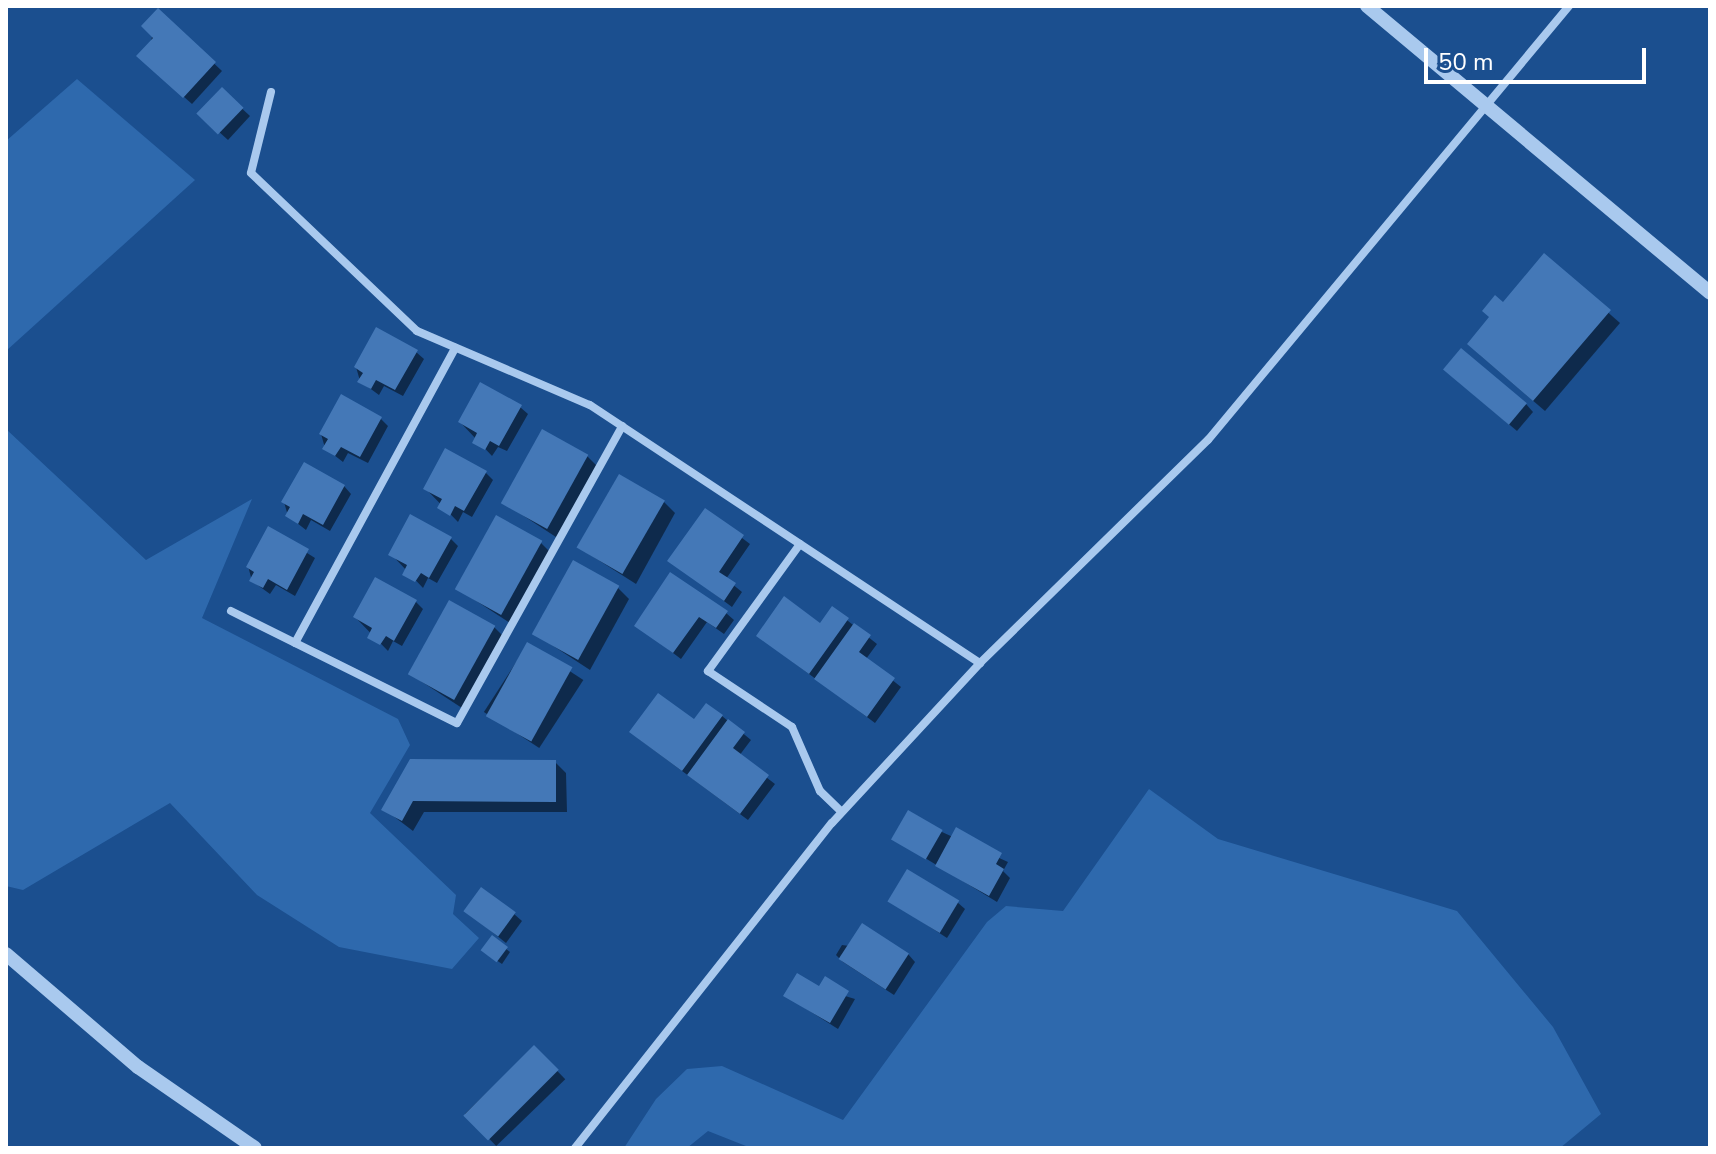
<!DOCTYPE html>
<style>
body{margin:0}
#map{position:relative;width:1716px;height:1154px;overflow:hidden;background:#1b4f8f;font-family:"Nunito Sans",sans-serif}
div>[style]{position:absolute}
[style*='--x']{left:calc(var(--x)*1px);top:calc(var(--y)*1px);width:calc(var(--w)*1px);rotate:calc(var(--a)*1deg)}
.green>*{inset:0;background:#2e69ad}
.shadow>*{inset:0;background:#0007;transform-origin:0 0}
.building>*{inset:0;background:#4478b7;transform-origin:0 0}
.minor>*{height:8px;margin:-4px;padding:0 4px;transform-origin:4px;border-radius:4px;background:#a9c9ee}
.tertiary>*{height:14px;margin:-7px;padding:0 7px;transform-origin:7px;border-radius:7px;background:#a9c9ee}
span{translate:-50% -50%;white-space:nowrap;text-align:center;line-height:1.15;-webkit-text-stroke:8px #1b4f8f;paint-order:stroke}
.frame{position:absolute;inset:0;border:8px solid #fff;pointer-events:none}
.scale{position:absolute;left:1424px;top:48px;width:222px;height:36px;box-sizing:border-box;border:4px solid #fff;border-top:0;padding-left:10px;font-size:24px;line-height:28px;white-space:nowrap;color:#fff;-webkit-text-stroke:6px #1b4f8f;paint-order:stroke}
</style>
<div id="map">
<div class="green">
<div style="clip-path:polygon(77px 79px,195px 180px,6px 351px,6px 141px)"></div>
<div style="clip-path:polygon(6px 429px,146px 560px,252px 499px,202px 618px,398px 719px,410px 745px,370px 813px,456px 895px,453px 914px,479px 938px,452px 969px,339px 947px,257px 895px,170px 803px,23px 890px,6px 886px)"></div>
<div style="clip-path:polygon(1149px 789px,1218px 839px,1457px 911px,1553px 1027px,1601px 1114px,1560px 1148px,751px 1148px,708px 1131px,687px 1148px,624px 1148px,656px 1099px,687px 1069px,722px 1066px,843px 1120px,987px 922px,1006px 906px,1063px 911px)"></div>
</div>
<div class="shadow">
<div style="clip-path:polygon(158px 11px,222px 71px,192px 104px,146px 63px)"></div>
<div style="clip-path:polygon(222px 90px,250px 116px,228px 140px,207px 121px)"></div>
<div style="clip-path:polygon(1544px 256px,1620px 323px,1545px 411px,1480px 355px,1492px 318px)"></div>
<div style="clip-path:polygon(416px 352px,424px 359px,403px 396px,384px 386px,379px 395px,360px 381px,356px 367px)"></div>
<div style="clip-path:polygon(1453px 377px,1526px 404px,1533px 412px,1517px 431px)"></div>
<div style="clip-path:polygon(520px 407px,528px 414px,507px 451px,498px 447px,492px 456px,460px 422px)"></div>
<div style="clip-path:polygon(381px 419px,388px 426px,368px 463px,348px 453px,343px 462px,325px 448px,321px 434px)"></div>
<div style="clip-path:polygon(587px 456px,598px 467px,559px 539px,504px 503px)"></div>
<div style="clip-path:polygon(485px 472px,493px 480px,472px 517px,463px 512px,458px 522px,425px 488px)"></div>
<div style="clip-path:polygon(344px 486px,351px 494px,330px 531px,311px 520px,306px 530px,288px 516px,284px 502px)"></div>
<div style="clip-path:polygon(664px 502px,675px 513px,636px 584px,581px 549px)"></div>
<div style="clip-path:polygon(705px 510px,750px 544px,726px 579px,742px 592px,732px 607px,670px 561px)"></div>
<div style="clip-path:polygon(269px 529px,315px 558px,295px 596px,276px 585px,270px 594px,252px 581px,248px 566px)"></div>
<div style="clip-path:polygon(451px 539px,458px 546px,437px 583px,428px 578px,423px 588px,391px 554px)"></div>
<div style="clip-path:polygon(541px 543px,552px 554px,513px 625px,458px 589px)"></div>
<div style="clip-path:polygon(618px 588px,629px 599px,590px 670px,535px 634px)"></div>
<div style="clip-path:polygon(416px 602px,423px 609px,402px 646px,393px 641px,388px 651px,355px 617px)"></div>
<div style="clip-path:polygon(833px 609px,877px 644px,866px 659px,901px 687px,875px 723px,758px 636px,821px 626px)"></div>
<div style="clip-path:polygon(726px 613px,734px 620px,724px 634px,707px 622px,681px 659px,636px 625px)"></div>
<div style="clip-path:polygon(494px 627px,505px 638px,465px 710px,410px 674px)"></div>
<div style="left:528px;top:644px;width:66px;height:81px;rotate:33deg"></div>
<div style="clip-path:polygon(722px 716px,751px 740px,739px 756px,775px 784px,748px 820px,639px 739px)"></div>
<div style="clip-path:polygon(411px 761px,555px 762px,566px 773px,567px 812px,424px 812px,413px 831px,384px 809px)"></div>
<div style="clip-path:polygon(942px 832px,1008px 862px,1003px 871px,1010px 878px,997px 902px,894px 839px)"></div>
<div style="clip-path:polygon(890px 901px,957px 902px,965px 909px,947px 938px)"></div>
<div style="clip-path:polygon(466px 911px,514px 914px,522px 921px,506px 943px)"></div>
<div style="clip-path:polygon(492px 938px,510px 952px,502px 964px,486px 953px)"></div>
<div style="clip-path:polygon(842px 945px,908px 954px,915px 962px,894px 995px,843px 962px,836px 955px)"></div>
<div style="clip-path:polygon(819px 988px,855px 999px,838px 1029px,786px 996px)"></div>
<div style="left:534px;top:1047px;width:45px;height:96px;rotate:46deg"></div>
</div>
<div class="building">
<div style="clip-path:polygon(158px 8px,216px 62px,183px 98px,136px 56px,153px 38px,141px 26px)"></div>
<div style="left:222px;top:87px;width:30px;height:37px;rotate:44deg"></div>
<div style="clip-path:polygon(1544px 253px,1611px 310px,1533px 401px,1467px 344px,1489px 317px,1482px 311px,1495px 295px,1503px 302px)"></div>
<div style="clip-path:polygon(376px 327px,418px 350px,395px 390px,376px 380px,371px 389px,357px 382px,363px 373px,354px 367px)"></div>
<div style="left:1461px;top:348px;width:86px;height:28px;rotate:40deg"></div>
<div style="clip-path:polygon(480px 382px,522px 405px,499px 446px,490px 441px,485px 450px,472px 443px,477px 433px,458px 422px)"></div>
<div style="clip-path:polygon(341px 394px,382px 417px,360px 457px,341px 447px,335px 456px,322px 449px,328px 439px,319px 434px)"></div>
<div style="left:542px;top:429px;width:53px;height:85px;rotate:29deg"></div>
<div style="clip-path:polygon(445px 448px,487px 471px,464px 511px,455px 506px,450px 516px,437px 508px,442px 499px,423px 489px)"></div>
<div style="clip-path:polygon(304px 462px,345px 485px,323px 525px,303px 514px,298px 524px,285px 516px,290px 507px,281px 502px)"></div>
<div style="left:619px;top:474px;width:53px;height:85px;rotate:30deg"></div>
<div style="clip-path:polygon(705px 508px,744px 535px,719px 572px,736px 583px,724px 601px,667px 561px)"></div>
<div style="clip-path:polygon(410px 514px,452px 537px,429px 578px,421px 573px,415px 582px,402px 575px,407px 565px,388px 555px)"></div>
<div style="left:496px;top:515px;width:53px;height:85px;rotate:29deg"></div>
<div style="clip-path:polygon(268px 526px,309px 549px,287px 590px,268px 579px,263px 588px,249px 581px,254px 572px,246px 567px)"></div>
<div style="left:573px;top:560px;width:53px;height:85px;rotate:29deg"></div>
<div style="clip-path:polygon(670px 572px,728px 611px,716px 628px,699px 617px,673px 653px,634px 626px)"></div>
<div style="clip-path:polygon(375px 577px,417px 600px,394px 641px,386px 636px,380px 645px,367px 638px,372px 628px,353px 617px)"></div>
<div style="clip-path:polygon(784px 596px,820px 623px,832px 606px,849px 618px,809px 674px,756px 636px)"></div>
<div style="left:449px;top:600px;width:53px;height:85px;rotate:29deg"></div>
<div style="clip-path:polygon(854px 623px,871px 635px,859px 652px,895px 678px,867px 717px,814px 679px)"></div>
<div style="left:527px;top:642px;width:52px;height:85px;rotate:29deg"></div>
<div style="clip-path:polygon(658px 693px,694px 719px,706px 703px,723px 715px,682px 771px,629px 732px)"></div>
<div style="clip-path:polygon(728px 719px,745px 732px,733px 748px,769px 775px,740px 814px,687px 775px)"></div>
<div style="clip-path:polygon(410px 759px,556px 760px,556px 802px,413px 801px,402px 821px,381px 810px)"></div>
<div style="left:908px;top:810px;width:40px;height:34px;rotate:30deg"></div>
<div style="clip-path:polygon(956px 827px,1002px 853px,996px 864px,1004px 869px,989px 896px,935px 866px)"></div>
<div style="left:907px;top:869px;width:61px;height:38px;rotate:31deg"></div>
<div style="left:481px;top:887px;width:43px;height:30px;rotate:36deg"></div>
<div style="left:862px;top:923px;width:56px;height:43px;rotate:33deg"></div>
<div style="left:492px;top:935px;width:20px;height:19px;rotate:37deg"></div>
<div style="clip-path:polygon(797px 973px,819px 986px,825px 976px,849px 991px,830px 1023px,783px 996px)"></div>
<div style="left:534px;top:1045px;width:35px;height:100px;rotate:45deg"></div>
</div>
<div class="minor">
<div style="--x:271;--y:92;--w:83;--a:103.9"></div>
<div style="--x:251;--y:173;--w:229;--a:43.6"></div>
<div style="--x:417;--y:331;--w:188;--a:23.2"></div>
<div style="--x:590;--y:405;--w:468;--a:33.5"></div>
<div style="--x:800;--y:544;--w:157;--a:125.9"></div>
<div style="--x:708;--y:671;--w:101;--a:33.7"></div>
<div style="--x:792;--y:727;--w:70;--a:66.4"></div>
<div style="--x:820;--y:791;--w:30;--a:44"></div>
<div style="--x:231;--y:611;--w:252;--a:26.4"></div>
<div style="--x:457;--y:723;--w:340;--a:-60.9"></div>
<div style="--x:295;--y:643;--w:336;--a:-61.5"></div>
<div style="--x:575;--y:1148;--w:414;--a:-51.7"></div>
<div style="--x:832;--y:823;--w:218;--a:-47.2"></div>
<div style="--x:980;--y:663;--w:319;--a:-44.4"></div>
<div style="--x:1208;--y:440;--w:565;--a:-50.25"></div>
</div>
<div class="tertiary">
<div style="--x:1367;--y:6;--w:447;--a:39.9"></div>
<div style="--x:6;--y:954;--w:174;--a:40.6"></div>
<div style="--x:138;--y:1067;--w:142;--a:34.7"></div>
</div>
<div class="frame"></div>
<div class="scale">50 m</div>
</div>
